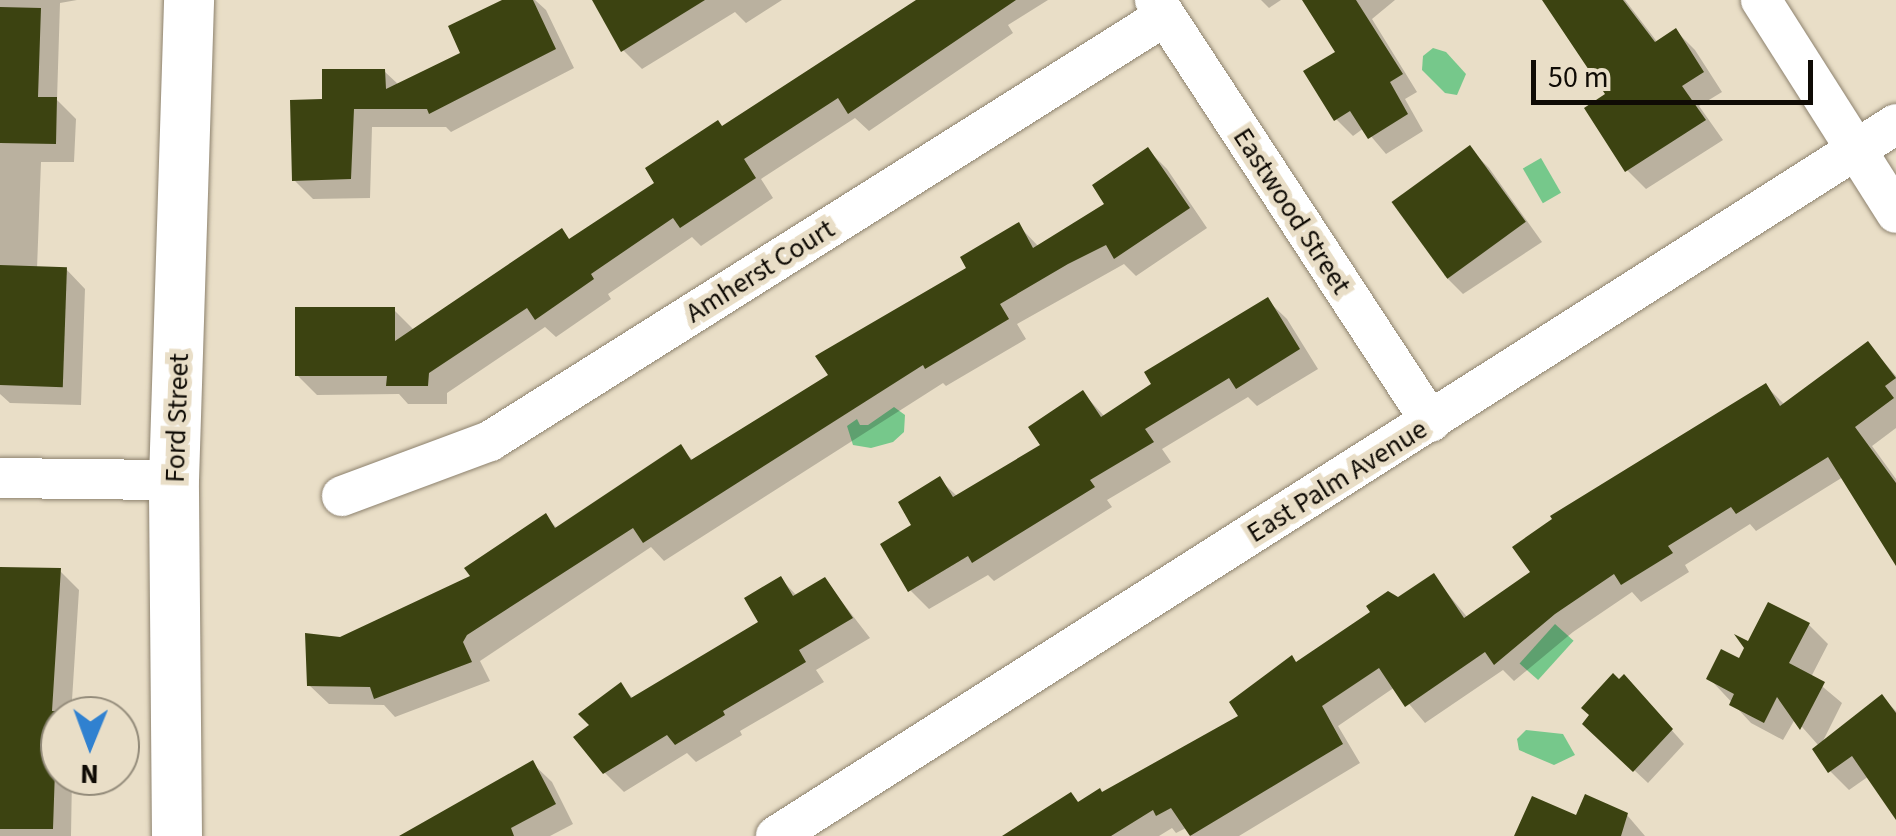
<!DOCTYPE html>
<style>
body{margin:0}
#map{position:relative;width:1896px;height:836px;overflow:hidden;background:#e9dec7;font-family:"Source Sans 3",sans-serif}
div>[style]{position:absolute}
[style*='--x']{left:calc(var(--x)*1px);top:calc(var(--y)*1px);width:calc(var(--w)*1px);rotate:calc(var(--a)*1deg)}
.water>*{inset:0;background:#76c88b;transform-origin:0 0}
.shadow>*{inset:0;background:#0003}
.building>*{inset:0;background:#3c4311;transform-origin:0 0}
.roads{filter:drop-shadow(0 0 2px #8d826e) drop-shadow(0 0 2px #8d826e)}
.minor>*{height:40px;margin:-20px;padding:0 20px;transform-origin:20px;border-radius:20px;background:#fff}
.major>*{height:50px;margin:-25px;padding:0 25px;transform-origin:25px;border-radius:25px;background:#fff}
span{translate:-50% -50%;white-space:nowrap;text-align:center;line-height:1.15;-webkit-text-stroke:10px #e9dec7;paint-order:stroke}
.street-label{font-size:28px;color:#0f0b05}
.north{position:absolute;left:40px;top:696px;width:100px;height:100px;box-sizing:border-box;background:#e9dec7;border:2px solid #928a79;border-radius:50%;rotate:181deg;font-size:28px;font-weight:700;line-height:40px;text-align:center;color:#0f0b05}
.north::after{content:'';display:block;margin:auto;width:35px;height:45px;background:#3081d0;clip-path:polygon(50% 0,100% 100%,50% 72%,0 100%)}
.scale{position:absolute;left:1531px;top:60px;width:282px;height:45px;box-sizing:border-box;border:5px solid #0f0b05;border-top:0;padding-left:12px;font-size:30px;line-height:35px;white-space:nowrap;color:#0f0b05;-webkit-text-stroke:8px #e9dec7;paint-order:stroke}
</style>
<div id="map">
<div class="water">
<div style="clip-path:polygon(1433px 48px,1446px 52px,1466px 74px,1457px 95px,1445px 93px,1422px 70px,1423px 56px)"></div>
<div style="left:1541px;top:158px;width:40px;height:21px;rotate:60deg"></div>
<div style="clip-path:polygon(894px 407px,905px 415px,904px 432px,893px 442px,871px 448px,853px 445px,847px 426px,857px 419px,860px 425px,868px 425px)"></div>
<div style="left:1555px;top:624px;width:25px;height:53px;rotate:42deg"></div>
<div style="clip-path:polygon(1526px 730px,1563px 734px,1575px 755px,1554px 765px,1519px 750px,1517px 739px)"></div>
</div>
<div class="shadow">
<div style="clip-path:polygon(0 0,77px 0,60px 3px,57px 100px,76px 119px,74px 162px,41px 162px,37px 269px,66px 269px,85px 289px,81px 405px,10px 403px,0 394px)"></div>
<div style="clip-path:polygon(508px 0,535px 0,546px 10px,574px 68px,451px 132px,446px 127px,372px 127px,370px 198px,313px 199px,294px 180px,325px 101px,384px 71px,399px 85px,464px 54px)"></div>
<div style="clip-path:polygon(595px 0,782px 0,746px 23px,735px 12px,642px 69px,623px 50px)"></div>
<div style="clip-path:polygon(922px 0,1048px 0,1008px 25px,1013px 33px,869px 131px,855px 118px,761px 179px,773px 198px,701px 246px,692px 237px,608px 294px,611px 299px,556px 337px,545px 327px,447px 393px,447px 404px,408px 404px,399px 394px,317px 395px,297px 375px,394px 310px,415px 331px,562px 232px,571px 241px,657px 183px,723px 129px)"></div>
<div style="clip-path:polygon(1261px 0,1281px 0,1269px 8px)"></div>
<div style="clip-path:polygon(1305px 0,1395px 0,1372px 19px,1417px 92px,1405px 99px,1423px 131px,1386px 154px,1364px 128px,1353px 136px,1336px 119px,1338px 52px)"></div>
<div style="clip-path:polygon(1545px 0,1625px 0,1658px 43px,1676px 31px,1695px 50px,1722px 92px,1699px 106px,1723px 140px,1646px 189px,1627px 170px,1609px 95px)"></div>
<div style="clip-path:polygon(1470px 149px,1489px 168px,1542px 242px,1463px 294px,1444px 275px)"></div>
<div style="clip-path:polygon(1148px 150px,1167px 169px,1207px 228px,1136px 276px,1124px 264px,1017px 324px,1026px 339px,946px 386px,943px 383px,664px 561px,651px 547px,480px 661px,490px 681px,395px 717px,384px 705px,329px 704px,309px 685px,340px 640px,474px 577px,545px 516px,558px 529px,680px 448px,694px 461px,831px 376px,1019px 226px,1039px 247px,1107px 205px)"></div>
<div style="clip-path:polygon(1267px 300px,1287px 319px,1318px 369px,1257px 406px,1248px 397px,1162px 449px,1171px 462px,1107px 500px,1112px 507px,994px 581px,988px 575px,929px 609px,910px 590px,915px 526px,940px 480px,958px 497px,1044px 446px,1083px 393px,1105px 417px)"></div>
<div style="clip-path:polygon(1868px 344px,1896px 376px,1896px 428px,1872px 446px,1896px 479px,1896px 561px,1843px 477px,1756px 531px,1750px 524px,1685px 565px,1689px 572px,1641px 602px,1632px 592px,1573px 632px,1514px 681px,1503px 670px,1425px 723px,1395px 687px,1338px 726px,1360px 763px,1239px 836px,1191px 836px,1186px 828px,1176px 833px,1172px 828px,1159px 836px,1007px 836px,1103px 795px,1242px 717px,1297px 664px,1433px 576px,1468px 618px,1534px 573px,1766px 386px,1785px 405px)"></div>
<div style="clip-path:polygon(0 569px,60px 571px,79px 590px,71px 716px,60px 716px,60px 776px,72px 776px,71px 836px,0 836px)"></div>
<div style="clip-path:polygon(781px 579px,797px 596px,825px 580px,870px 638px,816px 670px,824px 682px,740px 731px,742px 735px,696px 762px,687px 753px,624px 792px,605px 773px,593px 725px,620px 686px,634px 699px,761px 623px)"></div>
<div style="clip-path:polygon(1769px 605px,1809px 625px,1828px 644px,1811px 677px,1842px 703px,1821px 745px,1882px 697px,1896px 711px,1896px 816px,1869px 776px,1849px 790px,1830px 771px,1819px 746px,1795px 719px,1783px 740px,1751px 723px,1709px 678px,1740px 662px)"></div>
<div style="clip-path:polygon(1637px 691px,1684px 744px,1648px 783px,1585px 724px)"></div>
<div style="clip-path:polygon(532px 763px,552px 782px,573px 824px,550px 836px,413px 836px)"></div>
<div style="clip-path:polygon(1627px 815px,1645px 836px,1517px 836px,1577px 819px)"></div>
</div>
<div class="building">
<div style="clip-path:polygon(502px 0,533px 0,556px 49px,429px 114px,427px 109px,354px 109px,351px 179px,292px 181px,290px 100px,322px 99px,322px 69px,385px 69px,386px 89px,460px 53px,448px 26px)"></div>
<div style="clip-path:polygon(592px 0,705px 0,621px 52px)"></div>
<div style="clip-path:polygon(916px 0,1016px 0,848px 114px,838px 98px,744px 159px,756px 178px,680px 228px,673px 218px,591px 274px,594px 279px,535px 320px,527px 308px,429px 373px,428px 386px,386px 386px,387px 376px,295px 376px,295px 307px,395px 307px,395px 341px,562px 228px,569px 239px,654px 183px,645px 168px,718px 120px,722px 126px)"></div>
<div style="clip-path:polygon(1302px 0,1356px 0,1403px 74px,1390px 82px,1408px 114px,1368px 139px,1350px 111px,1334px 121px,1303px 71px,1335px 52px)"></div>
<div style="clip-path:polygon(1542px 0,1623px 0,1655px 42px,1676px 28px,1704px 72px,1682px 86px,1706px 120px,1625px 172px,1584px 108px,1605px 94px)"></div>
<div style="clip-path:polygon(0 7px,41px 8px,38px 97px,57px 97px,56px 144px,0 143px)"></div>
<div style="left:1470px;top:145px;width:95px;height:97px;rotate:54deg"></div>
<div style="clip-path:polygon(1148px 147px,1190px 208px,1114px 259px,1106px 245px,1068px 264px,1000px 304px,1009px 319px,925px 369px,923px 365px,643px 543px,633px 528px,467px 635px,463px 642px,472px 662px,374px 699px,370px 687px,307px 686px,305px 633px,340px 637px,470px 576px,464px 568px,546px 513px,555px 528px,681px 444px,691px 460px,828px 375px,815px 356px,966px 268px,960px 257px,1019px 222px,1033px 248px,1104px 204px,1092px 185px)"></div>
<div style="left:0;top:265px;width:67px;height:120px;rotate:2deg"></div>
<div style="clip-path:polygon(1268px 297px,1300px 349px,1236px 389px,1229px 378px,1145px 429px,1154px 442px,1090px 480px,1095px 487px,972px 563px,968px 556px,908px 592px,880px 544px,911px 525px,898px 502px,940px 476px,953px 497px,1040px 445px,1028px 427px,1083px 390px,1101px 417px,1151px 384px,1144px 372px)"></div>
<div style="clip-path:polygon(1868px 341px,1896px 378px,1885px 386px,1894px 398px,1855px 427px,1896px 483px,1896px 566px,1828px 457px,1736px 514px,1731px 507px,1668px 546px,1673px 553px,1621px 585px,1614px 574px,1555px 614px,1494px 665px,1485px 652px,1405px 707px,1379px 668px,1322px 706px,1343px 744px,1190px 836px,1171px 808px,1156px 816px,1153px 810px,1111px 836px,1002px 836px,1071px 792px,1078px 802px,1100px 788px,1102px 792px,1238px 716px,1229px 702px,1292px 655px,1296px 662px,1370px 612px,1366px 606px,1388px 591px,1398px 597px,1434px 573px,1464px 618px,1530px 572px,1512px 547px,1552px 519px,1550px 516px,1766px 383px,1780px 406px)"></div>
<div style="clip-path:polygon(0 567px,61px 568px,52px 711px,57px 711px,53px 829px,0 829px)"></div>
<div style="clip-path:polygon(781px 576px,793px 596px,825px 577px,853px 618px,799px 650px,806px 662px,723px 711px,725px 715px,675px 745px,667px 735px,603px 774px,573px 737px,589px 725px,578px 714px,621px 682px,631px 698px,758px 622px,744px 598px)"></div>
<div style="clip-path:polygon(1768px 602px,1810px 623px,1789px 663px,1825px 682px,1800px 730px,1777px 697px,1764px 723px,1729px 705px,1734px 694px,1706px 679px,1721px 649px,1739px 658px,1744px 648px,1734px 634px,1748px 641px)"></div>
<div style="clip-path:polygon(1613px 673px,1619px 679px,1624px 674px,1673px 729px,1633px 772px,1582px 724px,1589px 715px,1581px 708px)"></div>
<div style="clip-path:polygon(1882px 694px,1896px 713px,1896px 820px,1852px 756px,1828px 773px,1812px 749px)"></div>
<div style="clip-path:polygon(533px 760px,556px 804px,511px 828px,514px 836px,399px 836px)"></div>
<div style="clip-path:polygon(1585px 794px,1628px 813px,1621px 836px,1514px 836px,1532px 796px,1576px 815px)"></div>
</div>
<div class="roads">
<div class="minor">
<div style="--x:1155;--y:0;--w:504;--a:56.81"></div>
<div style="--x:1761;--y:0;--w:252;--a:57.6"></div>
<div style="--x:0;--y:478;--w:174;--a:0.7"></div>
<div style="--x:342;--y:496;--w:158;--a:-20.4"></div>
<div style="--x:490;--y:441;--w:798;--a:-32.2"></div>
<div style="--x:776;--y:836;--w:1327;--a:-32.44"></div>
</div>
<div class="major">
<div style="--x:177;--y:836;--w:356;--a:-90.5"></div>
<div style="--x:174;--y:480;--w:480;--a:-88.2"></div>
</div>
</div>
<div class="street-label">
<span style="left:1292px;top:211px;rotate:57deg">Eastwood Street</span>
<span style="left:760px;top:271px;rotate:-32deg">Amherst Court</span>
<span style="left:177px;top:418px;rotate:-88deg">Ford Street</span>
<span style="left:1337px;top:481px;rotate:-32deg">East Palm Avenue</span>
</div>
<div class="north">N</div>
<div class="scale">50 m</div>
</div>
